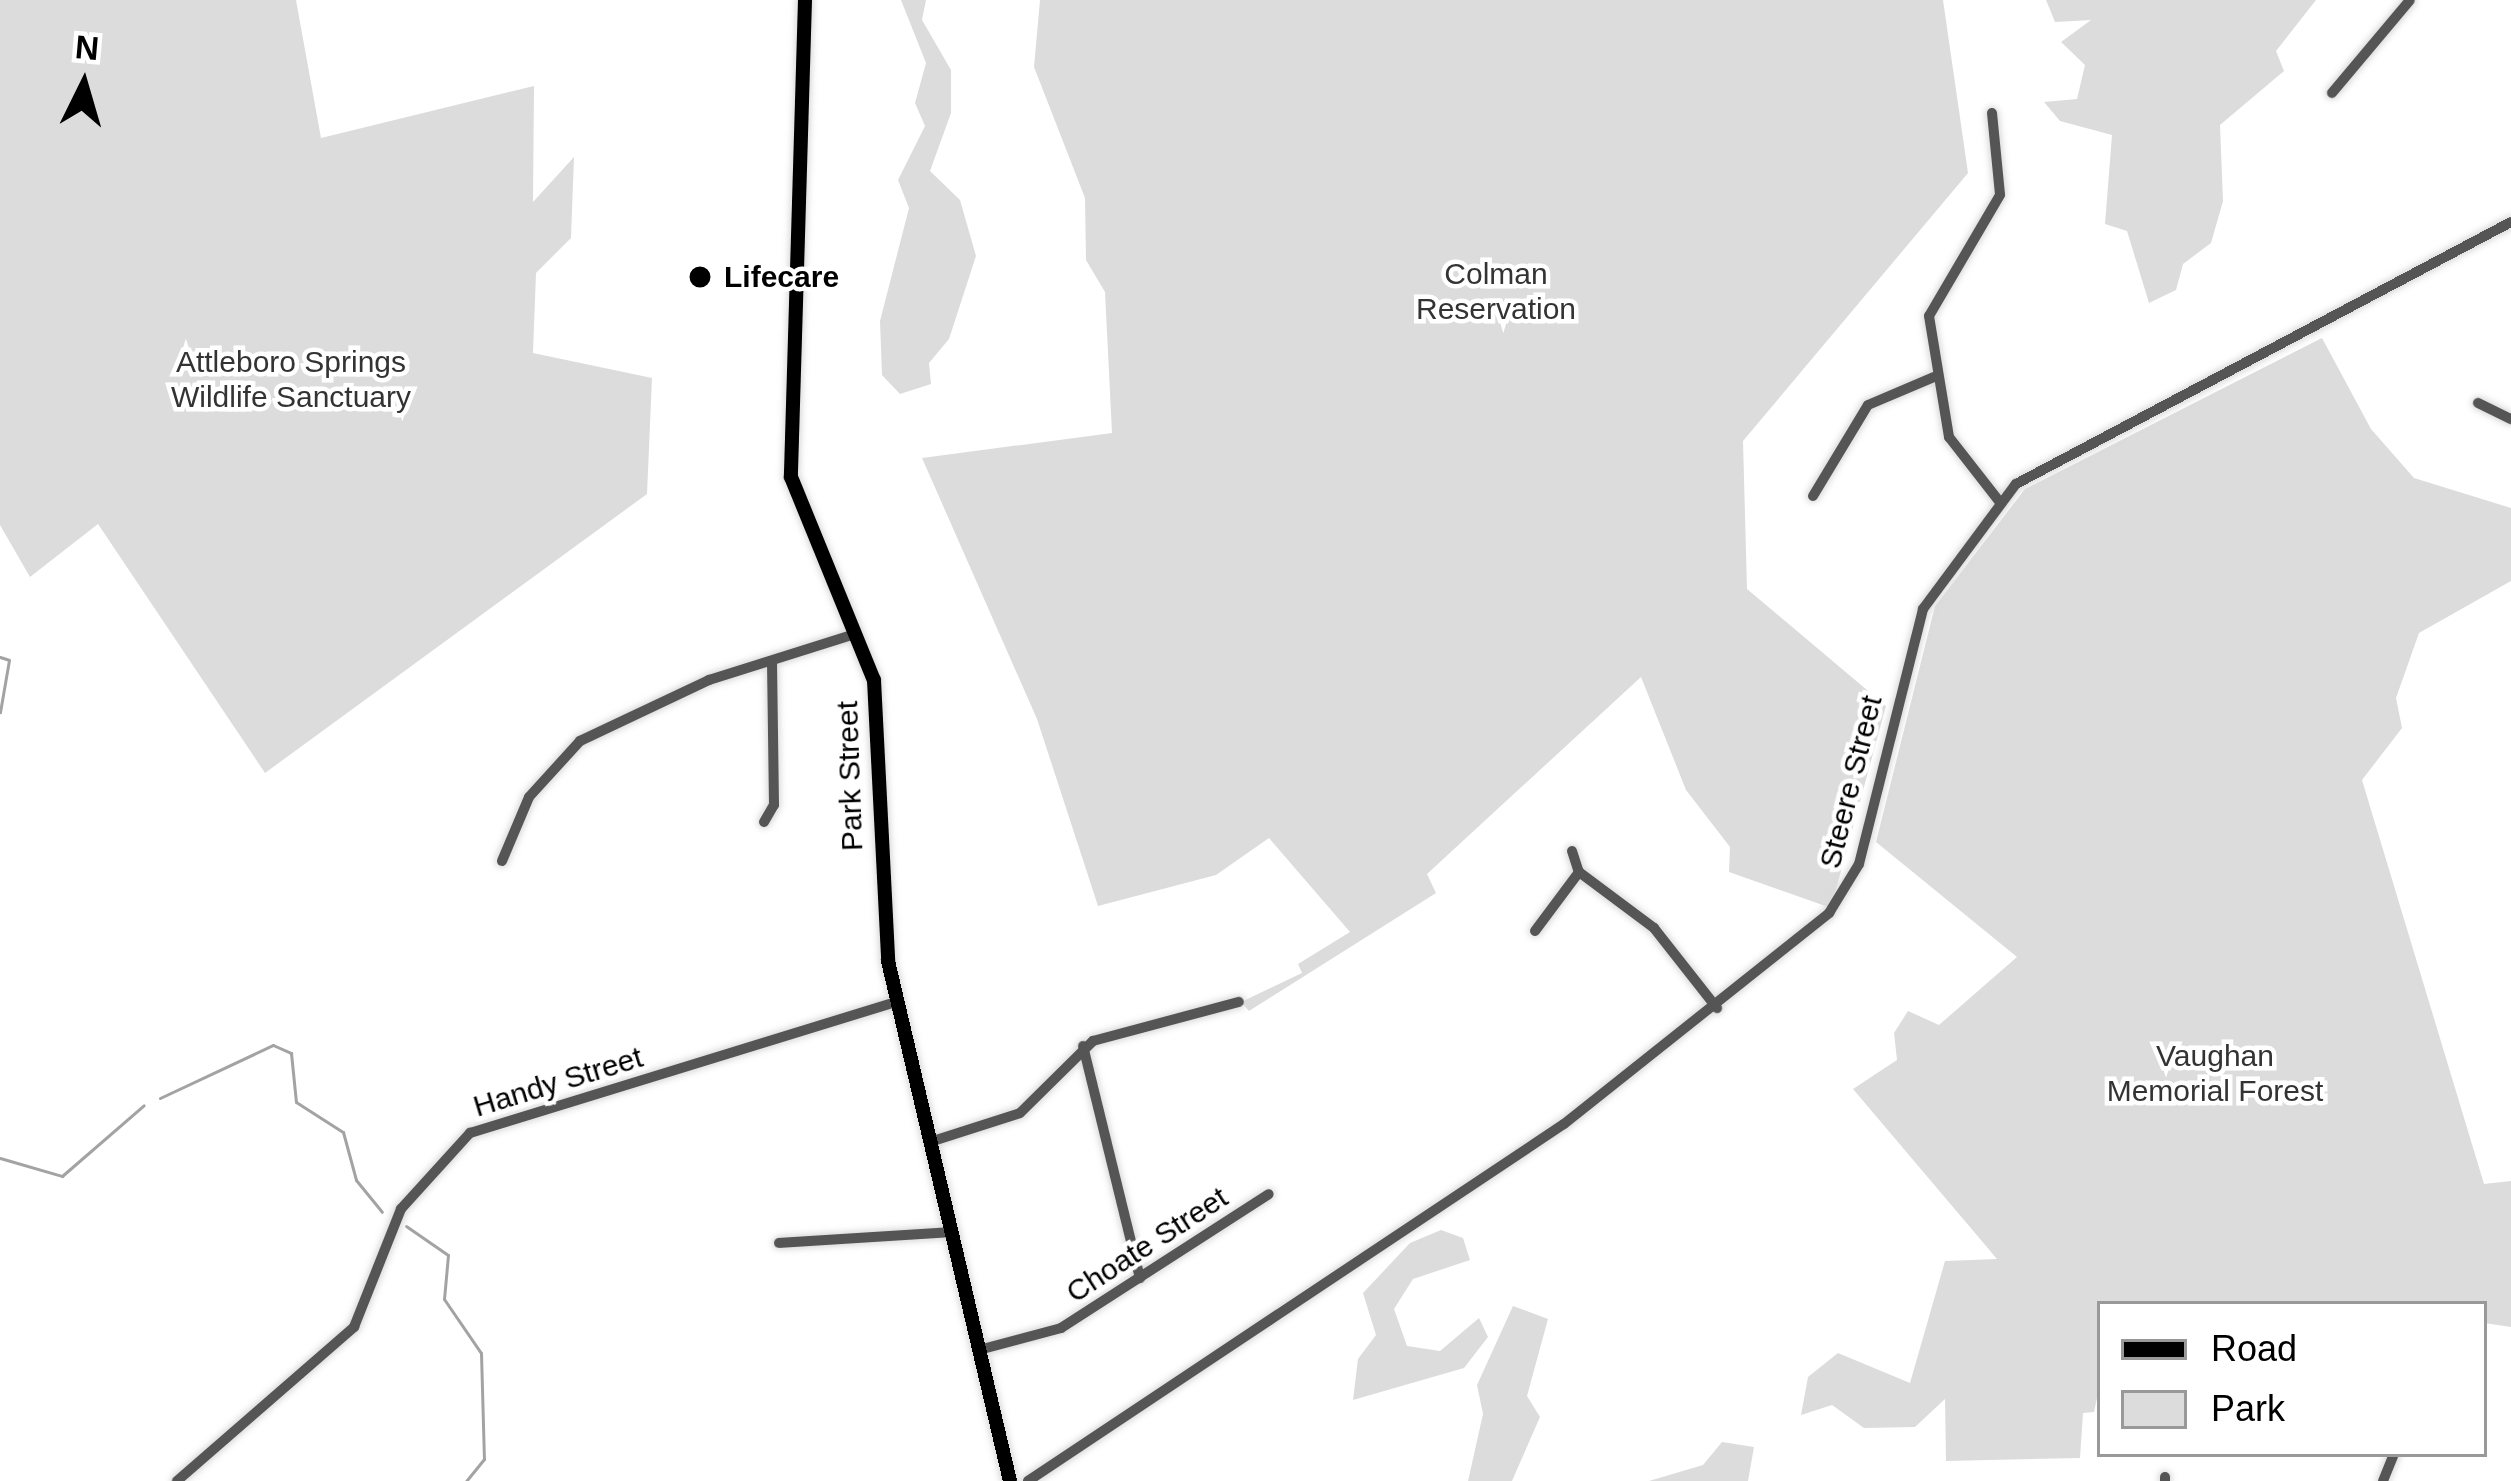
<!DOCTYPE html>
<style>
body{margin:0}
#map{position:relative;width:2511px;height:1481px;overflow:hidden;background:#fff;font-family:Arial,sans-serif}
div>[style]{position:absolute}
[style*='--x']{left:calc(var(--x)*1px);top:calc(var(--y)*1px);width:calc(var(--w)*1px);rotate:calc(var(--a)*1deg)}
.green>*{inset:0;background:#dcdcdc}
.stream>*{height:3px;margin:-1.5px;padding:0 1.5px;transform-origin:1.5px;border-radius:1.5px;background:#a3a3a3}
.roads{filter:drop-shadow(0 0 3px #dbdbdb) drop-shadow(0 0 3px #dbdbdb)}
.minor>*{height:10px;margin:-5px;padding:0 5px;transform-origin:5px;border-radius:5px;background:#555}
.major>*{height:14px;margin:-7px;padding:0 7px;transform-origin:7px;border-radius:7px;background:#000}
.dots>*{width:33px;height:33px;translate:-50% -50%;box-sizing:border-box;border:6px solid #fff;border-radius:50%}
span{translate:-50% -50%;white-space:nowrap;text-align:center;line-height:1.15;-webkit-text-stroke:9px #fff;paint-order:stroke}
.park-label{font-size:30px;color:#333}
.poi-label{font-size:30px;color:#000;font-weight:700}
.left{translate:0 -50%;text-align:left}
.street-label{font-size:30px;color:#000}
.legend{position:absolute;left:2097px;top:1301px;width:390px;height:156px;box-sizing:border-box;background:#fff;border:3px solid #999;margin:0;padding:15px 21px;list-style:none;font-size:36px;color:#000}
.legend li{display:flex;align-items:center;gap:24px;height:60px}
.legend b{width:60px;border:3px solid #999}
.north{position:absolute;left:24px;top:24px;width:120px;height:120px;-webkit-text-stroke:9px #fff;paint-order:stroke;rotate:5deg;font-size:33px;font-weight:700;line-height:48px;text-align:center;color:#000}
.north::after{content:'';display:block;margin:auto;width:42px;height:54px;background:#000;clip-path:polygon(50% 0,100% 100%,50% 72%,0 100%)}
</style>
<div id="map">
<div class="green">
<div style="clip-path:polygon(0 0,296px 0,321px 138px,534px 86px,533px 202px,574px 157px,571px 238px,536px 273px,533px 353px,652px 378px,647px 494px,265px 773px,98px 524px,30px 577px,0 525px)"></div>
<div style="clip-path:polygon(901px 0,926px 0,922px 20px,951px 70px,951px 113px,930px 171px,960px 200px,976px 256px,949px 339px,929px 363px,931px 384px,900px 394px,882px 375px,880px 321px,909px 208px,898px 180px,925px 126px,915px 103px,926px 63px)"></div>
<div style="clip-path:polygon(1040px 0,1943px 0,1968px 173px,1743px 441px,1747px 589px,1886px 706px,1831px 908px,1729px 872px,1730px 847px,1686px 790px,1641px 677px,1427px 874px,1436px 893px,1249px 1011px,1241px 1002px,1302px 973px,1298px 964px,1350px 932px,1269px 838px,1216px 875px,1098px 906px,1037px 719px,922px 458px,1112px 433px,1105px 292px,1086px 260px,1085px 198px,1034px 67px)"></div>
<div style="clip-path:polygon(2046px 0,2316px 0,2276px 51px,2284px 71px,2220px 125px,2223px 201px,2211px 243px,2183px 264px,2176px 290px,2149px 303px,2127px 231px,2105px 224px,2112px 135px,2060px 121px,2044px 102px,2077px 99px,2085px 65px,2061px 42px,2091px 20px,2055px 22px)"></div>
<div style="clip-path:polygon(2322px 338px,2371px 429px,2414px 478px,2511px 508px,2511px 581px,2419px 633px,2396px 698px,2402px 728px,2362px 780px,2484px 1184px,2511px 1181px,2511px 1327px,2484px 1323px,2484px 1304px,2100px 1304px,2100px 1384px,2094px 1412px,2083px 1413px,2080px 1458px,1946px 1461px,1945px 1399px,1915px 1427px,1864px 1428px,1832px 1405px,1801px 1415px,1808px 1377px,1838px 1353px,1910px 1383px,1945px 1261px,1997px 1259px,1853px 1089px,1897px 1060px,1894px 1033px,1908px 1011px,1939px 1025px,2017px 957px,1876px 842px,1935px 606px,2025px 489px)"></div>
<div style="clip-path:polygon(1441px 1230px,1463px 1238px,1470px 1260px,1413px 1279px,1394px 1309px,1407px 1346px,1440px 1351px,1479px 1318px,1488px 1337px,1464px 1368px,1353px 1400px,1358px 1359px,1376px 1335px,1363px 1293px,1410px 1243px)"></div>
<div style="clip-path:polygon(1513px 1306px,1548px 1319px,1527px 1396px,1540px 1417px,1512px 1481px,1468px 1481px,1483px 1414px,1477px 1385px)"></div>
<div style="clip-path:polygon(1722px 1442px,1754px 1447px,1748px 1481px,1649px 1481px,1703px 1465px)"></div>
</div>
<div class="stream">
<div style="--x:0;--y:657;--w:9;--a:18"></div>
<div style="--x:9;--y:660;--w:53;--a:99.8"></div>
<div style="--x:160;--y:1098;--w:125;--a:-25.1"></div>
<div style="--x:273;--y:1045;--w:20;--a:24"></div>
<div style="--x:291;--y:1053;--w:49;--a:84.2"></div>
<div style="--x:296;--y:1102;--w:56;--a:32.6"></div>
<div style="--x:343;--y:1132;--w:50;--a:74.8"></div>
<div style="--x:356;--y:1180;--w:41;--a:50.9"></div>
<div style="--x:0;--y:1158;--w:65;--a:16.2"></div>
<div style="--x:62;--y:1176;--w:108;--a:-40.9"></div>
<div style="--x:406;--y:1226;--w:51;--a:34.6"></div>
<div style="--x:448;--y:1255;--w:44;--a:95.2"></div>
<div style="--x:444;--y:1299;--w:65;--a:55.6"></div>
<div style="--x:481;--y:1353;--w:106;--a:88.4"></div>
<div style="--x:484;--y:1459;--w:28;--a:129"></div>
</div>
<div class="roads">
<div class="minor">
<div style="--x:2332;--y:93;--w:121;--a:-50"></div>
<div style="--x:1992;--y:113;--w:82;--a:84.4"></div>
<div style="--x:2000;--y:195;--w:140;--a:120.4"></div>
<div style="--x:1929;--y:316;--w:123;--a:80.6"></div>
<div style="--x:1949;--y:437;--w:81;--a:52"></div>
<div style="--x:2478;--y:403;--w:37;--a:26"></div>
<div style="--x:1813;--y:496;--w:106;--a:-58.9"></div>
<div style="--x:1868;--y:405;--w:72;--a:-23"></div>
<div style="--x:764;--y:822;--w:20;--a:-60"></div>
<div style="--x:774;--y:805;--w:142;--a:-90.8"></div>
<div style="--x:1572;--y:851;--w:22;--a:72"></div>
<div style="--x:1579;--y:872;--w:94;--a:36.7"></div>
<div style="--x:1654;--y:928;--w:102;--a:51.8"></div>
<div style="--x:502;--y:861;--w:69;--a:-67.1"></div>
<div style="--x:529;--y:797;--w:76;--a:-47.7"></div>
<div style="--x:580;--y:741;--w:143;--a:-25.3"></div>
<div style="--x:709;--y:680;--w:153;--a:-17.5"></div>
<div style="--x:1535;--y:931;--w:74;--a:-53.3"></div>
<div style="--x:1083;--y:1046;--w:239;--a:76.2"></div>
<div style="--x:933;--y:1141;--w:91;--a:-17.8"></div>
<div style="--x:1020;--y:1113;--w:103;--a:-44.6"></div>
<div style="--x:1093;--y:1041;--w:151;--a:-15"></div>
<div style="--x:779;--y:1243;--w:173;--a:-3.6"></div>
<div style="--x:979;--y:1350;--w:85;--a:-15"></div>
<div style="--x:1061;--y:1328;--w:247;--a:-32.8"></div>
<div style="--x:177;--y:1481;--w:235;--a:-41"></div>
<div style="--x:354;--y:1327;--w:127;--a:-68.3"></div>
<div style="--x:401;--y:1209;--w:103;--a:-47.8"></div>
<div style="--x:470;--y:1133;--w:449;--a:-17.1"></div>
<div style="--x:1028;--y:1481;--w:644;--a:-33.67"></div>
<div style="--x:1564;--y:1124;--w:339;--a:-38.5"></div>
<div style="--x:1829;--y:913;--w:57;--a:-58.5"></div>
<div style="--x:1859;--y:864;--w:263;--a:-75.9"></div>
<div style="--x:1923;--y:609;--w:156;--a:-53.4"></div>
<div style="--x:2016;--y:484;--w:560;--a:-27.89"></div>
<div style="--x:2165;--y:1481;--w:4;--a:-90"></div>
<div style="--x:2383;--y:1481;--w:29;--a:-68"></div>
</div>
<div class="major">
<div style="--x:805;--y:0;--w:477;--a:91.7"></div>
<div style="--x:791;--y:477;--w:219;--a:67.8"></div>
<div style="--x:874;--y:680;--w:281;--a:87.1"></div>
<div style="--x:888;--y:961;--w:534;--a:76.8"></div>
</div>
</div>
<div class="dots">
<div style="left:700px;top:277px;background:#000"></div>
</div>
<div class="park-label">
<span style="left:1496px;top:291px">Colman<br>Reservation</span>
<span style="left:291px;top:379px">Attleboro Springs<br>Wildlife Sanctuary</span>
<span style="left:2215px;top:1073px">Vaughan<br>Memorial Forest</span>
</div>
<div class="poi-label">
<span class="left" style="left:724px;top:277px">Lifecare</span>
</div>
<div class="street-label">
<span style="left:850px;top:776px;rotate:-92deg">Park Street</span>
<span style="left:1851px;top:782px;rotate:-76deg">Steere Street</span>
<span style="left:558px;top:1082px;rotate:-17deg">Handy Street</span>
<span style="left:1147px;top:1245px;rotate:-33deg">Choate Street</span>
</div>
<ul class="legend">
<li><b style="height:15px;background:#000"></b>Road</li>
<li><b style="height:33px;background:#dcdcdc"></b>Park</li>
</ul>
<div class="north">N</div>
</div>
